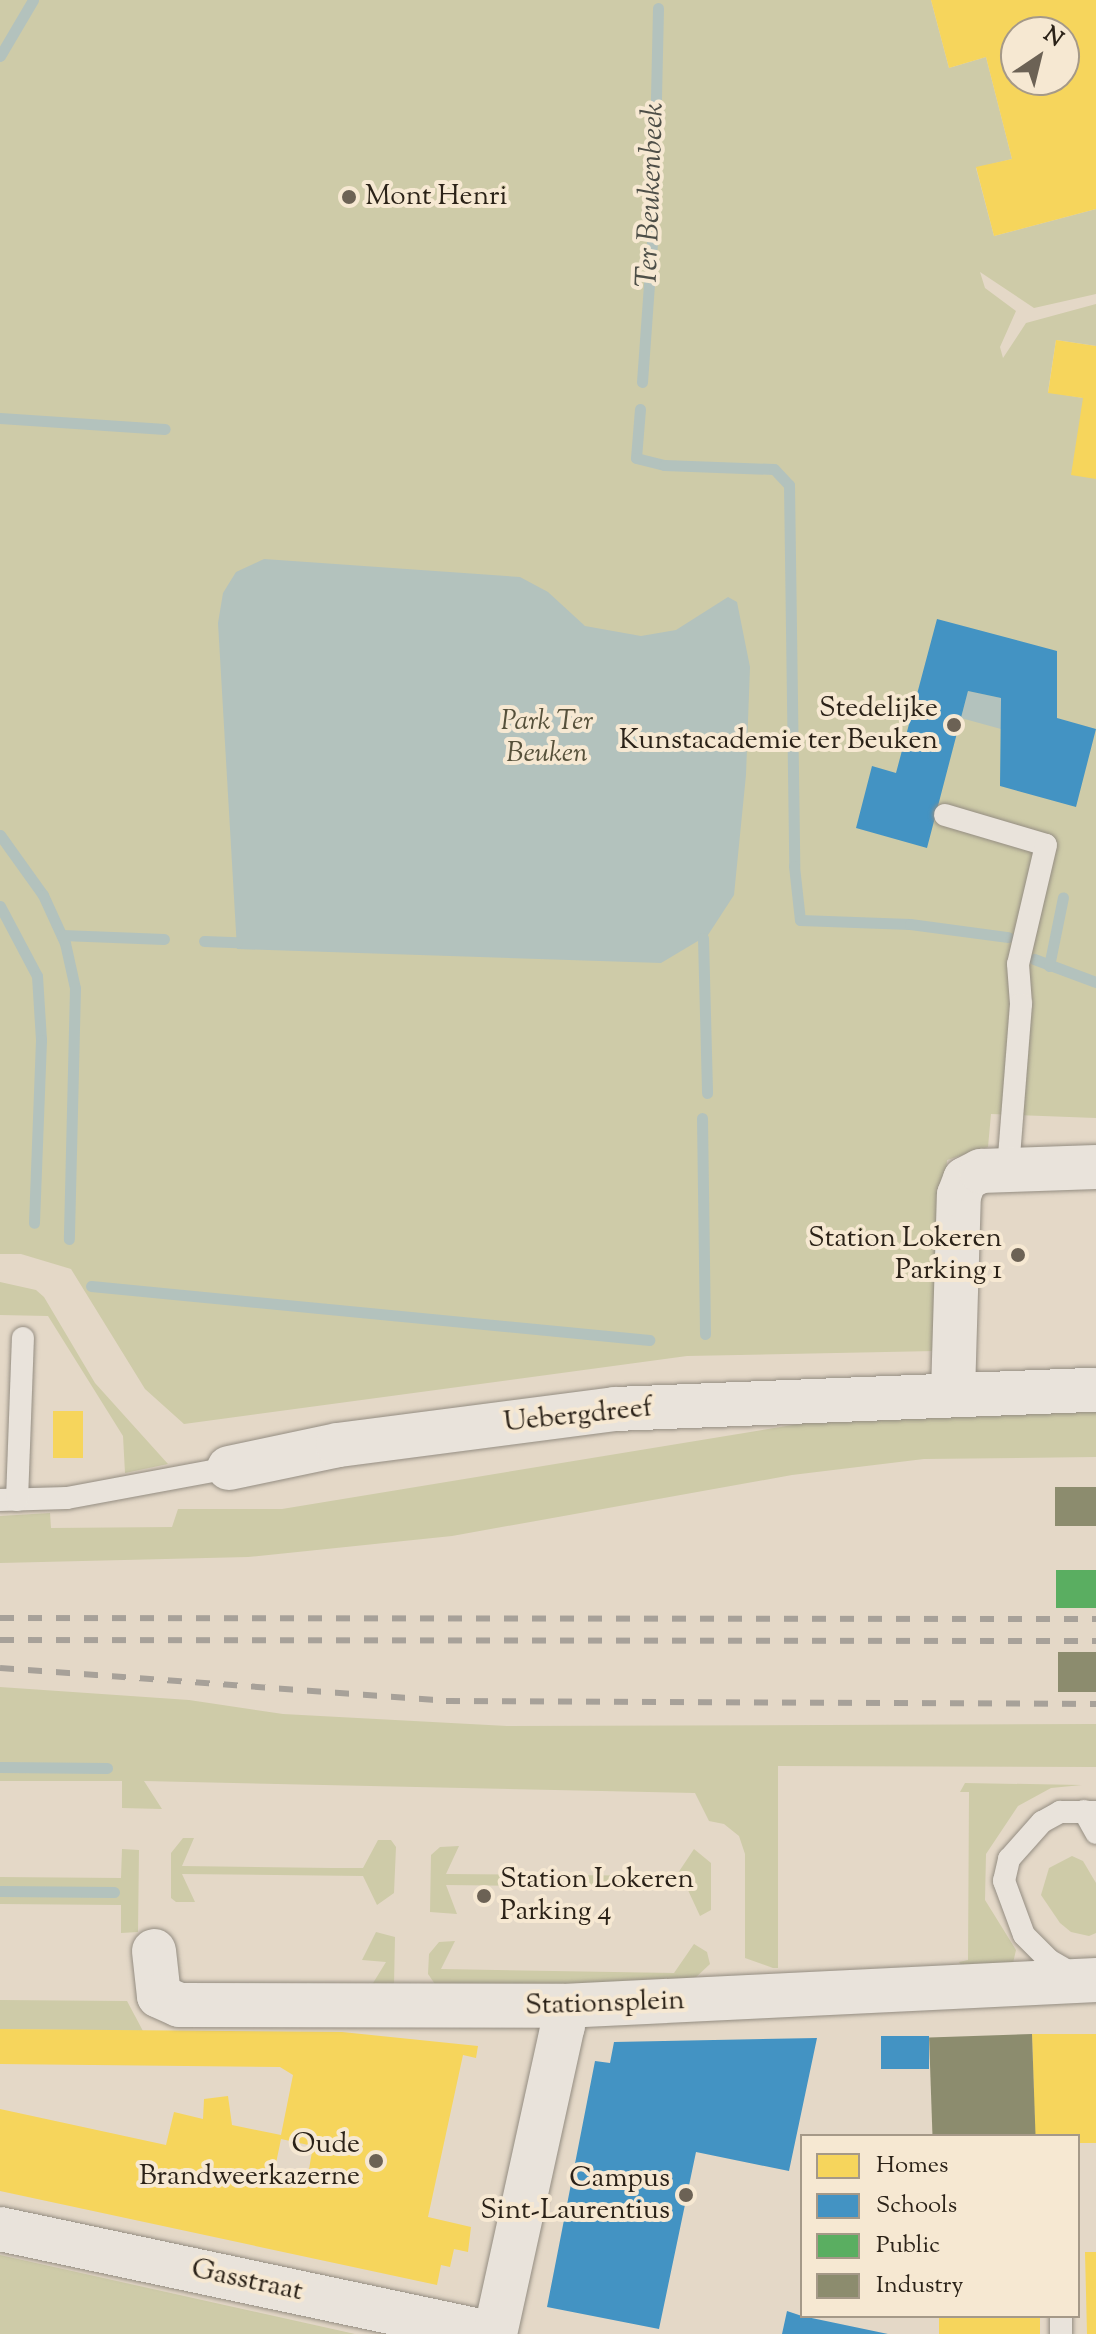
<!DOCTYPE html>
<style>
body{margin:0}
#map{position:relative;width:1096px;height:2334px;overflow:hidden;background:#e4d8c7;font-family:"Sorts Mill Goudy",serif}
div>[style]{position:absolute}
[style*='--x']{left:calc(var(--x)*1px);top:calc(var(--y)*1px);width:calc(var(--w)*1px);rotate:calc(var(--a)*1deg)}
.green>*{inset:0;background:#cecba8}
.water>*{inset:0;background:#b3c2bd}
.homes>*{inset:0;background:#f6d55c;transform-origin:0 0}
.schools>*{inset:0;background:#4393c3;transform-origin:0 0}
.public>*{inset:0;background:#5aae61;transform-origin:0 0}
.industry>*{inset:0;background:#8c8c6e;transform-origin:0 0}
.stream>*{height:11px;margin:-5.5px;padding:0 5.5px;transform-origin:5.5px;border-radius:5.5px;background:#b3c2bd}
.roads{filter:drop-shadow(0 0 2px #948d82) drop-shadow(0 0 2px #948d82)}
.service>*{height:22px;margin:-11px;padding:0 11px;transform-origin:11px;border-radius:11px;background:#e9e3db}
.minor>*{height:44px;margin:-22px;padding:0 22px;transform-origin:22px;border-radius:22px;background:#e9e3db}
.rail>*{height:6px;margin-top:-3px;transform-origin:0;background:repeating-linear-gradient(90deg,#a7a199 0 14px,transparent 0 28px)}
.dots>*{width:22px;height:22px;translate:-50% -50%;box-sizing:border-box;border:4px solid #f6e8d2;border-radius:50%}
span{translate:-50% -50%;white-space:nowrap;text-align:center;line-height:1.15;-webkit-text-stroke:8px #f6e8d2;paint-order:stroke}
.poi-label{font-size:28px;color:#2b2218}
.left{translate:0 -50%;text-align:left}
.right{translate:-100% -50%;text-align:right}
.park-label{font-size:28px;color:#56513b;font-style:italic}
.street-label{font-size:28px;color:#2b2218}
.water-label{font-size:30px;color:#4e4f48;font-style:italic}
.legend{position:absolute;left:800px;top:2134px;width:280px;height:184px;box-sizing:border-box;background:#f6e8d2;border:2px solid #a59988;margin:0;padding:10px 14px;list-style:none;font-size:24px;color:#2b2218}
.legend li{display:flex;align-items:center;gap:16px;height:40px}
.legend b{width:40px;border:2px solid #a59988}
.north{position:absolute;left:1000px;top:16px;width:80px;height:80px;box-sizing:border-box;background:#f6e8d2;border:2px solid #a59988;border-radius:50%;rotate:35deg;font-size:22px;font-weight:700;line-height:32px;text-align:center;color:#2b2218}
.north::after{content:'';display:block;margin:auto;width:28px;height:36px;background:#6c6255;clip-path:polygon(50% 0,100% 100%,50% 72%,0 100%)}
</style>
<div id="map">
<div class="green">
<div style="clip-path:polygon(0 0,931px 0,949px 68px,986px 57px,1012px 159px,976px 168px,994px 236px,1096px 209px,1096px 294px,1034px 308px,980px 272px,985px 288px,1016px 311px,1000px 347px,1003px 358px,1026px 323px,1096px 304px,1096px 346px,1056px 340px,1048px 392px,1083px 398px,1096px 479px,1096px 1118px,991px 1114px,988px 1147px,947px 1160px,935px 1351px,687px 1356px,184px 1424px,145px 1389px,71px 1269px,21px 1254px,0 1254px)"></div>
<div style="clip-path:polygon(0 1282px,36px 1290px,44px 1297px,95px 1383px,168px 1464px,125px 1473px,123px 1436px,48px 1316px,0 1315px)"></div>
<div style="clip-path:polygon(1096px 1406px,1096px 1457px,924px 1459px,792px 1475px,452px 1536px,248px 1557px,0 1563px,0 1516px,50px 1513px,51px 1528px,172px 1527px,178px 1509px,282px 1509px,829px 1419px)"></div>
<div style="clip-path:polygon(0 1687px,189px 1700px,283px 1714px,507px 1726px,1096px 1724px,1096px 1767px,778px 1766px,778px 1968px,773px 1968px,745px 1958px,745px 1854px,739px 1836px,724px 1824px,709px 1821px,695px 1793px,144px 1781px,162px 1809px,122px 1808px,122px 1781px,0 1781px)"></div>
<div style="clip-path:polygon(965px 1783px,1082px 1785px,1051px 1788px,1018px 1806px,986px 1854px,985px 1900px,1016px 1950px,1013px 1963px,962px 1967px,959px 1962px,968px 1960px,969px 1792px,960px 1792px)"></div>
<div style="clip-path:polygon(183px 1838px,194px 1838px,182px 1866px,332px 1868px,363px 1868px,378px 1840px,391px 1840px,396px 1847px,394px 1893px,377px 1905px,363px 1876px,182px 1874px,195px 1902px,176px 1902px,171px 1898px,171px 1853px)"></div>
<div style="clip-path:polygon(459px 1846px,446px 1874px,676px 1876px,694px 1849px,711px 1863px,711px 1910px,700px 1916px,687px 1888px,446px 1885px,457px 1914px,430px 1912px,431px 1855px,440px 1847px)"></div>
<div style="clip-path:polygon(122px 1849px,139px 1850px,138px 1932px,121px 1933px,121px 1905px,0 1904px,0 1877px,121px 1878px)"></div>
<div style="clip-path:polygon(1072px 1856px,1083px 1861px,1096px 1883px,1096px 1933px,1089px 1936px,1071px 1932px,1060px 1923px,1041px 1895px,1049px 1868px)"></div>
<div style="clip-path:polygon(376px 1932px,395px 1937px,394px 1985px,370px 1988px,386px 1962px,362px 1960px)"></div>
<div style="clip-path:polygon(455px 1941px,441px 1969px,674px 1973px,694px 1944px,707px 1952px,710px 1964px,694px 1979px,589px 1987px,437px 1987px,428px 1974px,429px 1954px,439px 1942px)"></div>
<div style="clip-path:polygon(0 2000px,127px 2001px,143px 2031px,0 2029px)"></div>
<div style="clip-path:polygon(0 2255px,355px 2334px,0 2334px)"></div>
</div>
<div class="water">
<div style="clip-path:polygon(264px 559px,520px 577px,548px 592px,585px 626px,641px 636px,676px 630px,728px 597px,737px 602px,750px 667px,746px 775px,734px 895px,708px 935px,661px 963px,237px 949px,218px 623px,223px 593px,236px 572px)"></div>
<div style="clip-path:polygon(968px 691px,1001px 698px,1001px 729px,961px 718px)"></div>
</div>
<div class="homes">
<div style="clip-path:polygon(evenodd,931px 0,1096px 0,1096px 209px,994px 236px,976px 167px,1012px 159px,986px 57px,949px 68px,931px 0,1016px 32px,1064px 32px,1064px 80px,1016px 80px,1016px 32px)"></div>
<div style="clip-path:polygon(1056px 340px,1096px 346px,1096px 479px,1071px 475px,1083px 398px,1048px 393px)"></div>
<div style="left:53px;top:1411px;width:30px;height:47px"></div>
<div style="clip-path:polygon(evenodd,0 2029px,342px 2032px,478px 2046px,476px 2058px,463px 2055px,428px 2217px,471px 2227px,468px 2252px,454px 2249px,450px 2267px,441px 2265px,437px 2285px,0 2191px,0 2109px,166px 2145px,174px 2112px,203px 2119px,204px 2099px,228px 2096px,232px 2125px,281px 2135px,293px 2075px,280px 2067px,0 2064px,0 2029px,281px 2139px,313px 2146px,308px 2175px,275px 2168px,281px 2139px)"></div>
<div style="clip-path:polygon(1032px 2034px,1096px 2034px,1096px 2143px,1078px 2143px,1078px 2136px,1035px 2136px)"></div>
<div style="clip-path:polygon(1085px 2252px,1096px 2252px,1096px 2334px,1087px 2334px)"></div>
<div style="left:939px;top:2316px;width:101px;height:18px"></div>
</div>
<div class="schools">
<div style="clip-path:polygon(937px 619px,1057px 651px,1057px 718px,1096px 729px,1076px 807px,1000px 786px,1001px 698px,968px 691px,927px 848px,856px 828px,872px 766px,896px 773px)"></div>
<div style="left:929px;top:2036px;width:33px;height:48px;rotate:90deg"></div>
<div style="clip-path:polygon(817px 2038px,789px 2171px,696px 2152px,659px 2329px,547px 2307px,595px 2061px,610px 2063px,614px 2042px)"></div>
<div style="clip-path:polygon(787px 2311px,802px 2316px,888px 2334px,782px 2334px)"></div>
</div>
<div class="public">
<div style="left:1056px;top:1570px;width:40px;height:38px"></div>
</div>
<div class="industry">
<div style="left:1055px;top:1487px;width:41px;height:39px"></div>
<div style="left:1058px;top:1652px;width:38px;height:40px"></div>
<div style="left:1032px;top:2034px;width:102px;height:103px;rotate:88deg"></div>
</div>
<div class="stream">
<div style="--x:0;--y:56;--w:65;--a:-59.5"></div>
<div style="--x:642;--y:382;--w:153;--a:-85.9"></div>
<div style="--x:653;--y:229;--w:221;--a:-88.7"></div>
<div style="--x:640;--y:409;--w:49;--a:94.7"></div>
<div style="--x:636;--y:458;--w:29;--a:14"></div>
<div style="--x:664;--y:465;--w:110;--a:2.1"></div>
<div style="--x:774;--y:469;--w:22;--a:47"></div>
<div style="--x:789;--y:485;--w:381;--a:89.2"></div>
<div style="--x:794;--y:866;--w:54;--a:83.7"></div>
<div style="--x:800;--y:920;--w:110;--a:2.1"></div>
<div style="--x:910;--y:924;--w:99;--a:7.6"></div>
<div style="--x:0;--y:418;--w:165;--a:3.8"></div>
<div style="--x:0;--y:835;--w:74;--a:54.4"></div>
<div style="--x:43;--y:895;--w:53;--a:65.4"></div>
<div style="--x:65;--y:943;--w:46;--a:77.5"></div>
<div style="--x:75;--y:988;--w:251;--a:91.4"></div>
<div style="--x:0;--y:906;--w:79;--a:62.1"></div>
<div style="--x:37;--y:976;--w:64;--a:86.4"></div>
<div style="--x:41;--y:1040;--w:183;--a:92.2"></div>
<div style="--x:62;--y:935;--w:102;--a:2.2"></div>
<div style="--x:703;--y:938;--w:155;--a:88.5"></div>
<div style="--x:204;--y:941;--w:33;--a:2"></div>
<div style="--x:1034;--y:959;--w:66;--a:20.4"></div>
<div style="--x:1049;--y:966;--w:70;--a:-78.5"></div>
<div style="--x:702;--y:1118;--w:216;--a:89.2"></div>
<div style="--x:91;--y:1286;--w:561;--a:5.53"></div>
<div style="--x:0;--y:1767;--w:107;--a:0.5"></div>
<div style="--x:0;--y:1891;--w:114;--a:0.5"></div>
</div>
<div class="roads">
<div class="service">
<div style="--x:945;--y:815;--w:105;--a:16.5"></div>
<div style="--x:1046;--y:845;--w:122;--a:103.2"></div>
<div style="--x:1018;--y:964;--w:40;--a:85.7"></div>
<div style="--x:1021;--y:1004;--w:166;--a:94.5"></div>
<div style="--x:0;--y:1500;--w:67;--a:-1.7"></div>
<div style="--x:67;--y:1498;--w:165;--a:-10.5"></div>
<div style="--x:17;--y:1500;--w:162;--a:-87.9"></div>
<div style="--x:1084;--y:1811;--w:25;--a:61"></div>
<div style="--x:1073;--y:1974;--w:28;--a:-150"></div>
<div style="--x:1049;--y:1960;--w:35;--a:-135"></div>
<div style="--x:1024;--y:1935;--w:58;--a:-110.3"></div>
<div style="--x:1004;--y:1881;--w:23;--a:-77"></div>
<div style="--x:1009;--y:1859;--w:50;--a:-48.3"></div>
<div style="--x:1042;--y:1822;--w:21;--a:-29"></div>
<div style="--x:1060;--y:1812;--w:36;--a:0"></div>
<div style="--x:1061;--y:2316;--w:18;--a:90"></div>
</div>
<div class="minor">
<div style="--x:953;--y:1393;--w:198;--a:-88.3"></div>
<div style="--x:959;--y:1195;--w:17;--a:-69"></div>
<div style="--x:965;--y:1179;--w:18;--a:-27"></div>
<div style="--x:981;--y:1171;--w:115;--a:-2"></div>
<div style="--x:229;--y:1468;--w:111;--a:-11.9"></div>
<div style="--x:338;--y:1445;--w:279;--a:-7.4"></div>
<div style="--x:615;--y:1409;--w:481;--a:-2.3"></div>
<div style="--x:154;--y:1951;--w:45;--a:83.7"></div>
<div style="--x:159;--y:1996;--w:22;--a:24"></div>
<div style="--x:179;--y:2005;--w:384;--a:0.1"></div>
<div style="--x:563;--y:2006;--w:534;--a:-2.79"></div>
<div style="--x:0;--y:2229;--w:505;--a:12"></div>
<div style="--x:495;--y:2334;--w:315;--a:-77.6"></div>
<div style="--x:563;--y:2026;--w:20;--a:-90"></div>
</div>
</div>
<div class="rail">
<div style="--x:0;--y:1618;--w:1096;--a:0.05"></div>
<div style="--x:0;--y:1640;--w:1096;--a:0.05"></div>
<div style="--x:0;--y:1668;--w:447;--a:4.2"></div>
<div style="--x:446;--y:1701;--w:650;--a:0.26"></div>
</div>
<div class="dots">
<div style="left:349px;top:197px;background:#6c6255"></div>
<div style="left:954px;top:725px;background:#6c6255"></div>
<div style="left:1018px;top:1255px;background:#6c6255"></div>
<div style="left:484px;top:1896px;background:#6c6255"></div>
<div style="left:376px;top:2161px;background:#6c6255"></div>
<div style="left:686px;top:2195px;background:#6c6255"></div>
</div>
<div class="poi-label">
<span class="left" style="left:365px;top:197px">Mont Henri</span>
<span class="right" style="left:938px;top:725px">Stedelijke<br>Kunstacademie ter Beuken</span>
<span class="right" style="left:1002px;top:1255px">Station Lokeren<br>Parking 1</span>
<span class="left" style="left:500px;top:1896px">Station Lokeren<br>Parking 4</span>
<span class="right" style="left:360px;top:2161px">Oude<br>Brandweerkazerne</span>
<span class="right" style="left:670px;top:2195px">Campus<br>Sint-Laurentius</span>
</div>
<div class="park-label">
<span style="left:547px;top:738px">Park Ter<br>Beuken</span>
</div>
<div class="street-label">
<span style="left:578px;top:1416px;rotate:-6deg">Uebergdreef</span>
<span style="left:605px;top:2004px;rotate:-2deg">Stationsplein</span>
<span style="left:247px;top:2281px;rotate:12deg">Gasstraat</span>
</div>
<div class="water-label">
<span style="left:652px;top:195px;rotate:-88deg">Ter Beukenbeek</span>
</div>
<ul class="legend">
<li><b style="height:22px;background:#f6d55c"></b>Homes</li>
<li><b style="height:22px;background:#4393c3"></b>Schools</li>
<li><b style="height:22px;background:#5aae61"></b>Public</li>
<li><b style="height:22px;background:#8c8c6e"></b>Industry</li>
</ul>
<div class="north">N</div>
</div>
